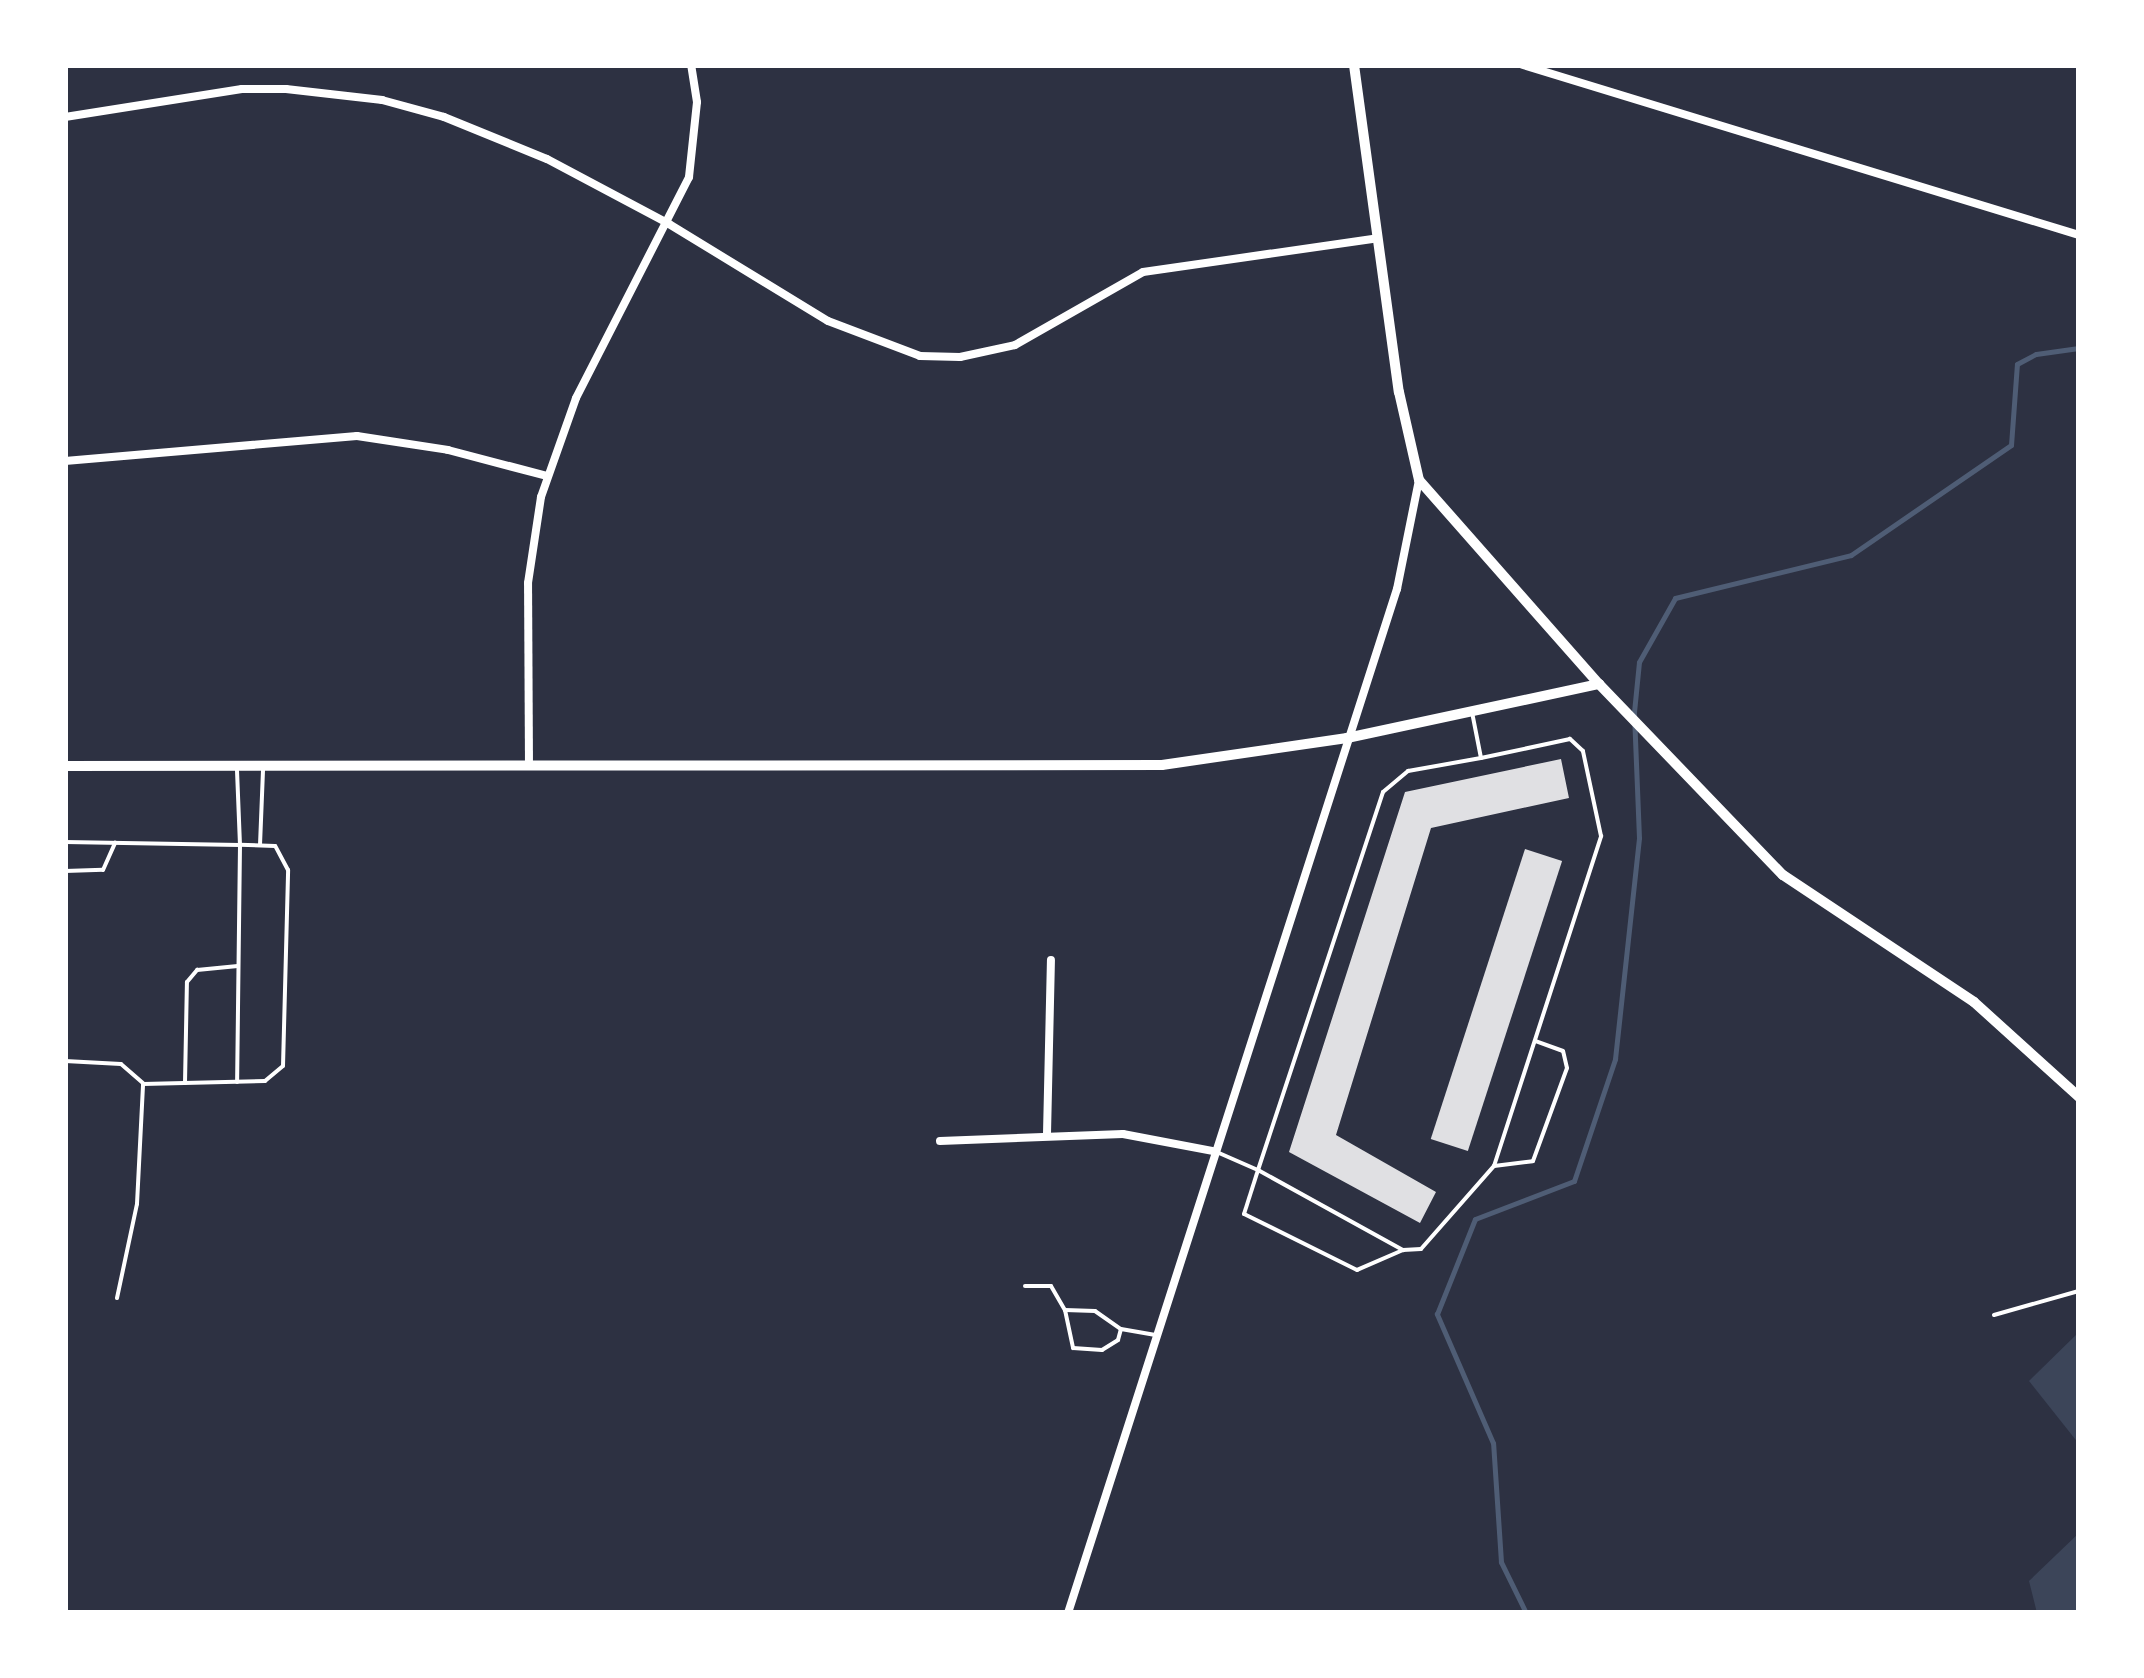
<!DOCTYPE html>
<style>
body{margin:0}
#map{position:relative;width:2144px;height:1678px;overflow:hidden;background:#2d3142;font-family:Barlow,sans-serif}
div>[style]{position:absolute}
[style*='--x']{left:calc(var(--x)*1px);top:calc(var(--y)*1px);width:calc(var(--w)*1px);rotate:calc(var(--a)*1deg)}
.green>*{inset:0;background:#3c4559}
.stream>*{height:5px;margin:-2.5px;padding:0 2.5px;transform-origin:2.5px;border-radius:2.5px;background:#4f5d75}
.building>*{inset:0;background:#e0e0e3;transform-origin:0 0}
.service>*{height:4px;margin:-2px;padding:0 2px;transform-origin:2px;border-radius:2px;background:#fff}
.minor>*{height:8px;margin:-4px;padding:0 4px;transform-origin:4px;border-radius:4px;background:#fff}
.tertiary>*{height:10px;margin:-5px;padding:0 5px;transform-origin:5px;border-radius:5px;background:#fff}
span{translate:-50% -50%;white-space:nowrap;text-align:center;line-height:1.15;-webkit-text-stroke:8px #fff;paint-order:stroke}
.frame{position:absolute;inset:0;border:68px solid #fff;pointer-events:none}
</style>
<div id="map">
<div class="green">
<div style="clip-path:polygon(2079px 1332px,2079px 1444px,2029px 1381px)"></div>
<div style="clip-path:polygon(2079px 1533px,2079px 1613px,2037px 1613px,2029px 1581px)"></div>
</div>
<div class="stream">
<div style="--x:1526;--y:1613;--w:57;--a:-116.1"></div>
<div style="--x:1501;--y:1562;--w:119;--a:-93.8"></div>
<div style="--x:1493;--y:1443;--w:141;--a:-113.5"></div>
<div style="--x:1437;--y:1314;--w:102;--a:-68.2"></div>
<div style="--x:1475;--y:1219;--w:106;--a:-21"></div>
<div style="--x:1574;--y:1181;--w:129;--a:-71.4"></div>
<div style="--x:1615;--y:1059;--w:222;--a:-83.8"></div>
<div style="--x:1639;--y:838;--w:126;--a:-92.3"></div>
<div style="--x:1634;--y:712;--w:50;--a:-84.3"></div>
<div style="--x:1639;--y:662;--w:73;--a:-60.6"></div>
<div style="--x:1675;--y:598;--w:181;--a:-13.7"></div>
<div style="--x:1851;--y:555;--w:194;--a:-34.5"></div>
<div style="--x:2011;--y:445;--w:81;--a:-85.8"></div>
<div style="--x:2017;--y:364;--w:21;--a:-28"></div>
<div style="--x:2036;--y:354;--w:43;--a:-7.9"></div>
</div>
<div class="building">
<div style="clip-path:polygon(1561px 759px,1569px 798px,1431px 828px,1336px 1135px,1436px 1192px,1420px 1223px,1289px 1152px,1405px 792px)"></div>
<div style="left:1525px;top:849px;width:39px;height:305px;rotate:18deg"></div>
</div>
<div class="service">
<div style="--x:65;--y:842;--w:175;--a:1"></div>
<div style="--x:240;--y:845;--w:75;--a:-92.3"></div>
<div style="--x:260;--y:845;--w:75;--a:-87.7"></div>
<div style="--x:65;--y:871;--w:38;--a:-2"></div>
<div style="--x:103;--y:870;--w:30;--a:-66"></div>
<div style="--x:65;--y:1061;--w:56;--a:3.1"></div>
<div style="--x:121;--y:1064;--w:29;--a:41"></div>
<div style="--x:185;--y:1083;--w:101;--a:-88.9"></div>
<div style="--x:187;--y:982;--w:16;--a:-50"></div>
<div style="--x:197;--y:970;--w:41;--a:-5.6"></div>
<div style="--x:1219;--y:1153;--w:43;--a:23.6"></div>
<div style="--x:1258;--y:1170;--w:398;--a:-71.7"></div>
<div style="--x:1383;--y:792;--w:33;--a:-40"></div>
<div style="--x:1408;--y:771;--w:74;--a:-10.1"></div>
<div style="--x:1481;--y:758;--w:47;--a:-101.1"></div>
<div style="--x:1494;--y:1166;--w:39;--a:-7"></div>
<div style="--x:1533;--y:1161;--w:99;--a:-69.9"></div>
<div style="--x:1567;--y:1068;--w:17;--a:-103"></div>
<div style="--x:1563;--y:1051;--w:29;--a:-160"></div>
<div style="--x:1403;--y:1250;--w:50;--a:156.5"></div>
<div style="--x:1357;--y:1270;--w:126;--a:-153.6"></div>
<div style="--x:1244;--y:1214;--w:46;--a:-72.3"></div>
<div style="--x:1258;--y:1170;--w:166;--a:28.9"></div>
<div style="--x:1403;--y:1250;--w:18;--a:-3"></div>
<div style="--x:1421;--y:1249;--w:111;--a:-48.7"></div>
<div style="--x:1494;--y:1166;--w:347;--a:-72"></div>
<div style="--x:1601;--y:836;--w:87;--a:-102"></div>
<div style="--x:1583;--y:751;--w:18;--a:-137"></div>
<div style="--x:1570;--y:739;--w:91;--a:167.9"></div>
<div style="--x:1025;--y:1286;--w:26;--a:0"></div>
<div style="--x:1051;--y:1286;--w:28;--a:60"></div>
<div style="--x:1065;--y:1310;--w:30;--a:2"></div>
<div style="--x:1095;--y:1311;--w:32;--a:35"></div>
<div style="--x:1121;--y:1329;--w:35;--a:10"></div>
<div style="--x:117;--y:1298;--w:96;--a:-78"></div>
<div style="--x:137;--y:1204;--w:120;--a:-87.1"></div>
<div style="--x:143;--y:1084;--w:122;--a:-1.4"></div>
<div style="--x:265;--y:1081;--w:23;--a:-40"></div>
<div style="--x:283;--y:1066;--w:196;--a:-88.5"></div>
<div style="--x:288;--y:870;--w:27;--a:-118"></div>
<div style="--x:275;--y:846;--w:35;--a:-178"></div>
<div style="--x:240;--y:845;--w:237;--a:90.7"></div>
<div style="--x:1065;--y:1310;--w:39;--a:78"></div>
<div style="--x:1073;--y:1348;--w:29;--a:4"></div>
<div style="--x:1102;--y:1350;--w:19;--a:-32"></div>
<div style="--x:1118;--y:1340;--w:11;--a:-75"></div>
<div style="--x:1994;--y:1315;--w:88;--a:-15.8"></div>
</div>
<div class="minor">
<div style="--x:1523;--y:65;--w:581;--a:17"></div>
<div style="--x:65;--y:117;--w:179;--a:-9"></div>
<div style="--x:242;--y:89;--w:44;--a:0"></div>
<div style="--x:286;--y:89;--w:97;--a:6.5"></div>
<div style="--x:382;--y:100;--w:64;--a:15.3"></div>
<div style="--x:444;--y:117;--w:111;--a:22.2"></div>
<div style="--x:547;--y:159;--w:138;--a:28"></div>
<div style="--x:669;--y:224;--w:186;--a:31.4"></div>
<div style="--x:828;--y:321;--w:98;--a:20.8"></div>
<div style="--x:920;--y:356;--w:40;--a:1.4"></div>
<div style="--x:960;--y:357;--w:56;--a:-12.3"></div>
<div style="--x:1015;--y:345;--w:147;--a:-29.7"></div>
<div style="--x:1143;--y:272;--w:237;--a:-8.2"></div>
<div style="--x:65;--y:461;--w:293;--a:-4.9"></div>
<div style="--x:357;--y:436;--w:92;--a:8.7"></div>
<div style="--x:448;--y:450;--w:102;--a:14.7"></div>
<div style="--x:529;--y:766;--w:183;--a:-90.3"></div>
<div style="--x:528;--y:583;--w:87;--a:-81.4"></div>
<div style="--x:541;--y:497;--w:105;--a:-70.5"></div>
<div style="--x:576;--y:398;--w:248;--a:-62.9"></div>
<div style="--x:689;--y:177;--w:75;--a:-83.9"></div>
<div style="--x:697;--y:102;--w:37;--a:-99"></div>
<div style="--x:1047;--y:1134;--w:174;--a:-88.7"></div>
<div style="--x:940;--y:1141;--w:183;--a:-2.2"></div>
<div style="--x:1123;--y:1134;--w:92;--a:10.7"></div>
<div style="--x:1068;--y:1613;--w:1076;--a:-72.19"></div>
<div style="--x:1397;--y:589;--w:111;--a:-78.6"></div>
</div>
<div class="tertiary">
<div style="--x:1354;--y:65;--w:330;--a:82.2"></div>
<div style="--x:1399;--y:392;--w:90;--a:77.2"></div>
<div style="--x:1419;--y:480;--w:272;--a:48.6"></div>
<div style="--x:1599;--y:684;--w:265;--a:46.1"></div>
<div style="--x:1783;--y:875;--w:229;--a:33.6"></div>
<div style="--x:1974;--y:1002;--w:142;--a:42.1"></div>
<div style="--x:65;--y:766;--w:1097;--a:-0.05"></div>
<div style="--x:1162;--y:765;--w:187;--a:-8.3"></div>
<div style="--x:1347;--y:738;--w:258;--a:-12.1"></div>
</div>
<div class="frame"></div>
</div>
